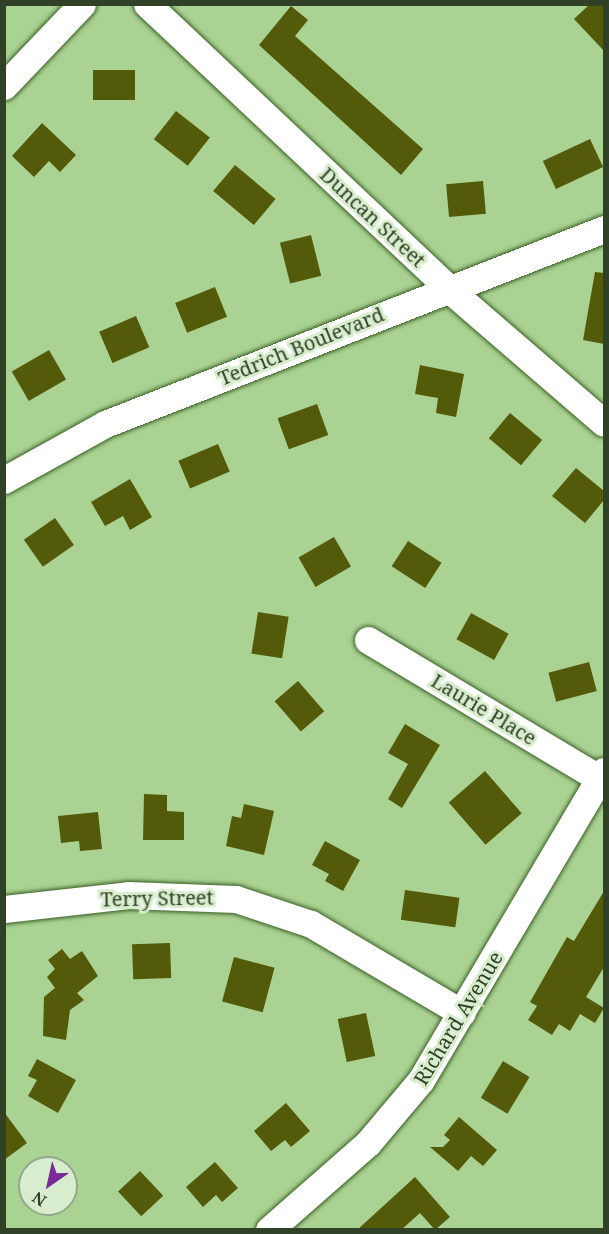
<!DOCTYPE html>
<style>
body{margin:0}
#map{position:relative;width:609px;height:1234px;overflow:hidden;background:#aad393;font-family:"Noto Serif",serif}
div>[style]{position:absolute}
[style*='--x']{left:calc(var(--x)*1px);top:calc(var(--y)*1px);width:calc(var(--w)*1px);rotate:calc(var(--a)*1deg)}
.building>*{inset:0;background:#535a0a;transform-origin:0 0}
.roads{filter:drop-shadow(0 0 2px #3b6025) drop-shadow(0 0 2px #3b6025)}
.minor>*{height:27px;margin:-13.5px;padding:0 13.5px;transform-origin:13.5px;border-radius:13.5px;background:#fff}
span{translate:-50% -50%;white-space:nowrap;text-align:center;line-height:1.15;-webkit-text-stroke:6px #d8edcd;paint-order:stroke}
.street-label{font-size:20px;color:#314127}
.frame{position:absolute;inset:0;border:6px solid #314127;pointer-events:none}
.north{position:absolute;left:18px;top:1156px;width:60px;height:60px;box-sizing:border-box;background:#d8edcd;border:2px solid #95a88b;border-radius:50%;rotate:214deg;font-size:16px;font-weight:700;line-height:24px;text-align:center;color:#314127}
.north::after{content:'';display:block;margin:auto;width:21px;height:27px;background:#7b2a9a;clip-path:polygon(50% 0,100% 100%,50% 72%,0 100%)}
</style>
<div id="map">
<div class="building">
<div style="clip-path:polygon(590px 4px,604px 4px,604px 51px,574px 19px)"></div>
<div style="clip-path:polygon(291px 6px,308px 20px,295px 36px,423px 149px,401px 175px,259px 45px)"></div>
<div style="left:93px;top:70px;width:42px;height:30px"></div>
<div style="left:176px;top:111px;width:43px;height:36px;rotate:38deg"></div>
<div style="clip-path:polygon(42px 123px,76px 155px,60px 172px,49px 161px,34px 177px,12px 156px)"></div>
<div style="left:590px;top:139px;width:31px;height:52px;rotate:65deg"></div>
<div style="left:235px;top:165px;width:53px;height:34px;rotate:40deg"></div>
<div style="left:483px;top:181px;width:33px;height:37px;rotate:85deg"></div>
<div style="left:311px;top:235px;width:42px;height:32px;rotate:76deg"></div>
<div style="clip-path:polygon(595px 272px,604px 273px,604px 344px,583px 340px)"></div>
<div style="left:215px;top:287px;width:32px;height:43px;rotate:68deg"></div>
<div style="left:136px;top:316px;width:34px;height:40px;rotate:67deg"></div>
<div style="left:49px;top:350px;width:34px;height:43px;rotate:60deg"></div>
<div style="clip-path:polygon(420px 365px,464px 374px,456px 417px,436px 413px,438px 398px,415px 394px)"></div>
<div style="left:317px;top:404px;width:33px;height:42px;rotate:70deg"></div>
<div style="left:510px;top:413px;width:42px;height:33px;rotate:40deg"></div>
<div style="left:218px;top:444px;width:30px;height:43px;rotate:67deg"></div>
<div style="clip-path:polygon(576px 468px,604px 491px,604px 500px,585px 523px,552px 496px)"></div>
<div style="clip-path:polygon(130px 479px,152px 517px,130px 530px,123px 516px,105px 526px,91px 502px)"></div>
<div style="left:55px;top:518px;width:33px;height:38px;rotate:55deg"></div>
<div style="left:334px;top:537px;width:34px;height:41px;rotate:60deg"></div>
<div style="left:408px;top:541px;width:40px;height:30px;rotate:33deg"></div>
<div style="left:258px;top:612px;width:31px;height:42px;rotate:9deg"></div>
<div style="left:471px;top:613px;width:43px;height:30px;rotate:29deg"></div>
<div style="left:589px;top:662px;width:30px;height:42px;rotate:75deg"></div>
<div style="left:298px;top:681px;width:40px;height:31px;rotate:49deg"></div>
<div style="clip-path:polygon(405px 724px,440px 745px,402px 808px,388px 799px,408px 764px,388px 753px)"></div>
<div style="left:485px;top:771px;width:56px;height:48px;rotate:49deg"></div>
<div style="clip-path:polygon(144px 794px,167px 795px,167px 811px,184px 812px,184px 840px,143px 840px)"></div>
<div style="clip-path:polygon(244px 804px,274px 811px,264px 855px,226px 846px,232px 816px,241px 818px)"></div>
<div style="clip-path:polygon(98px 812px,102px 849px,80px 851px,79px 841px,61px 843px,58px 816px)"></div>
<div style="clip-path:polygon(325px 841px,360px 860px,343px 891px,325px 881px,329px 874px,312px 865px)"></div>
<div style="left:405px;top:890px;width:55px;height:30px;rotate:8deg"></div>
<div style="clip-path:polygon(604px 891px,604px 967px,586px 997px,604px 1008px,595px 1023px,580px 1014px,570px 1031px,559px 1024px,552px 1035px,528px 1020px,537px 1006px,530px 1002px,567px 937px,574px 941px)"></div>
<div style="left:170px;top:943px;width:35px;height:38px;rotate:88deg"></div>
<div style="clip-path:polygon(62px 949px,70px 959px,82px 951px,98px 976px,77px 993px,84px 1000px,70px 1010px,66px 1040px,43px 1036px,44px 997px,55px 988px,47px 977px,55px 969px,48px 960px)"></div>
<div style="left:234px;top:957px;width:42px;height:46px;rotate:15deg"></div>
<div style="left:366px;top:1013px;width:44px;height:29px;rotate:78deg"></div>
<div style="clip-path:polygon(37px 1059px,76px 1080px,58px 1113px,28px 1096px,37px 1080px,28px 1076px)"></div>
<div style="left:503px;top:1061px;width:31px;height:43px;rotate:31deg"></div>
<div style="clip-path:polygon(286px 1103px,310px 1131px,291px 1147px,285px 1140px,271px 1151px,254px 1131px)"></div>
<div style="clip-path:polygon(4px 1112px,27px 1143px,4px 1160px)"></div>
<div style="clip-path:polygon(459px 1117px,497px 1150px,483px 1166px,471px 1156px,458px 1171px,430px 1147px,443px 1147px,450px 1140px,444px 1135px)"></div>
<div style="clip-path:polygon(215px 1162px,238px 1188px,222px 1202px,216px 1195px,203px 1207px,186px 1187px)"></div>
<div style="left:140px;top:1171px;width:34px;height:30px;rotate:47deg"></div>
<div style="clip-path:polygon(415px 1177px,450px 1217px,435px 1230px,420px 1213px,401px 1230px,357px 1230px)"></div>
</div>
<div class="roads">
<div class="minor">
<div style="--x:147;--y:4;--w:417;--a:43.3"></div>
<div style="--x:450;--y:290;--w:203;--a:40.8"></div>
<div style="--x:4;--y:86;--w:113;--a:-46.4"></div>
<div style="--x:4;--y:480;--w:115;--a:-29"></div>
<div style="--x:105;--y:424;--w:536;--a:-21.34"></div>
<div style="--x:368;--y:640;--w:270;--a:30.9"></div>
<div style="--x:4;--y:909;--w:125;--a:-6.4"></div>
<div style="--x:128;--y:895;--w:108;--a:2.1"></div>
<div style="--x:236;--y:899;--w:79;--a:18.4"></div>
<div style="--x:311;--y:924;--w:175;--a:30.5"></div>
<div style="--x:269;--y:1230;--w:132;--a:-41.3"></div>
<div style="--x:368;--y:1143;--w:82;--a:-49.9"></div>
<div style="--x:421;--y:1080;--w:359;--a:-59.4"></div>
</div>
</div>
<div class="street-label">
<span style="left:373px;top:217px;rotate:43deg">Duncan Street</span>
<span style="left:301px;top:346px;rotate:-22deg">Tedrich Boulevard</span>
<span style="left:484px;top:709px;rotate:31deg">Laurie Place</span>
<span style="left:157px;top:898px;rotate:-1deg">Terry Street</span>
<span style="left:458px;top:1018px;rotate:-59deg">Richard Avenue</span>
</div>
<div class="frame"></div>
<div class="north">N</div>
</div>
